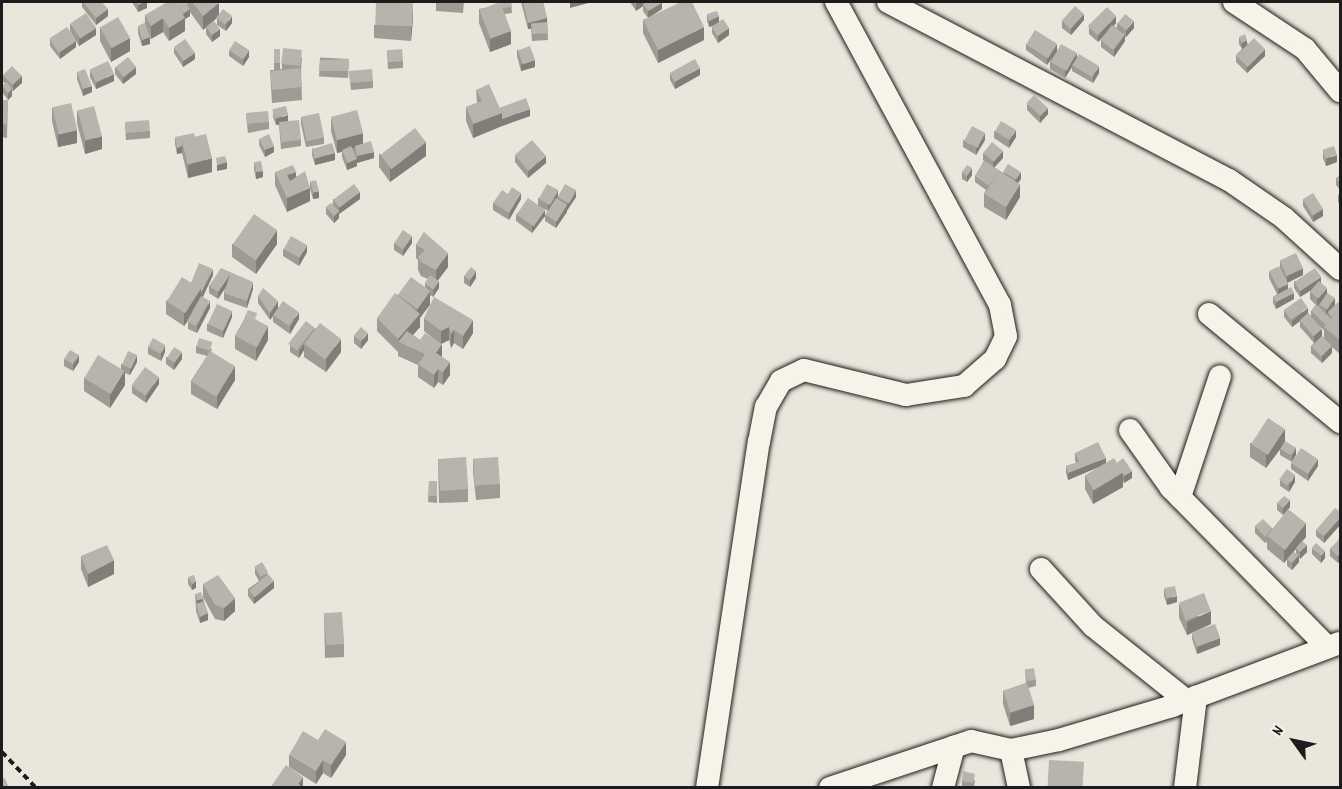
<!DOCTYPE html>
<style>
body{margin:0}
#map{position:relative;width:1342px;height:789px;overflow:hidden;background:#eae6dc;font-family:Dekko,sans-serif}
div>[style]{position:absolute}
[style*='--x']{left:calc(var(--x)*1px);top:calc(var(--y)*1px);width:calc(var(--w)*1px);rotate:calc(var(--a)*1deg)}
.path>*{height:4px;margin-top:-2px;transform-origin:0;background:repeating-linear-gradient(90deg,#1c1c1c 0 6px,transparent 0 10.5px)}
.roads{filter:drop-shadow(0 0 2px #1c1c1c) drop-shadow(0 0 2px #1c1c1c)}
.street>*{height:22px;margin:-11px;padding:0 11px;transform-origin:11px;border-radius:11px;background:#f7f3e8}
.wall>*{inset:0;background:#9d9b94;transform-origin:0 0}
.shaded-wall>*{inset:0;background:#7f7e78}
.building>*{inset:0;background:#b6b4ac;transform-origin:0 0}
span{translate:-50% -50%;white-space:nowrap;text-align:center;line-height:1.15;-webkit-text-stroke:6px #f7f3e8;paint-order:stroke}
.frame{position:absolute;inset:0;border:3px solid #1c1c1c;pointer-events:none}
.north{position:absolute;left:1264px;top:711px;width:60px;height:60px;-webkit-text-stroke:4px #f7f3e8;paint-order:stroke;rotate:303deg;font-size:16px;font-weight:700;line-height:24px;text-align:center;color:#1c1c1c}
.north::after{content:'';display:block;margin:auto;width:21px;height:27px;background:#1c1c1c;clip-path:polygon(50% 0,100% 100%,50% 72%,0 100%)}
</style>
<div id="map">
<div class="path">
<div style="--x:2;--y:752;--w:50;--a:46.6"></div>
</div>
<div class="roads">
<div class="street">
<div style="--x:888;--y:2;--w:385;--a:27.6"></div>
<div style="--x:1229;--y:180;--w:67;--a:34.6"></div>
<div style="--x:1284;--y:218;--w:76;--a:42.3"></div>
<div style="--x:1234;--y:2;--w:85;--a:33.5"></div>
<div style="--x:1305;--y:49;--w:55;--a:50.2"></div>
<div style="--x:1209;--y:314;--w:170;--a:39.5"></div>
<div style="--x:1130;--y:430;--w:71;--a:54.7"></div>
<div style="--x:1171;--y:488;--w:223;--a:45.5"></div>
<div style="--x:1180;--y:497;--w:127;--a:-71.7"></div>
<div style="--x:1041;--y:569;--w:77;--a:47.6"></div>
<div style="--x:1093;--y:626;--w:120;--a:38.6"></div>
<div style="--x:1011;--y:750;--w:39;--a:78"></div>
<div style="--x:707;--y:788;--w:350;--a:-81.5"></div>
<div style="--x:759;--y:442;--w:36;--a:-79"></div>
<div style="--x:766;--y:407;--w:30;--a:-60"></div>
<div style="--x:781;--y:381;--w:25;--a:-26"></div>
<div style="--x:804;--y:370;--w:105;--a:13.8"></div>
<div style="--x:906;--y:395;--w:59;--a:-8.8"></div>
<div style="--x:964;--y:386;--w:41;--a:-41.1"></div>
<div style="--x:995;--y:359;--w:25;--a:-64"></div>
<div style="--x:1006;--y:336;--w:32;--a:-101"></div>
<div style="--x:1000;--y:305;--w:345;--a:-118.4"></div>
<div style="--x:830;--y:788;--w:149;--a:-18.4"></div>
<div style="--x:971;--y:741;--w:41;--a:12.7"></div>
<div style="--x:1011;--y:750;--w:49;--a:-11.8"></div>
<div style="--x:1059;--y:740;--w:118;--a:-16.7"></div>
<div style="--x:1172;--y:706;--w:179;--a:-20.6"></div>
<div style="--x:943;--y:788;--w:43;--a:-75.3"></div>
<div style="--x:1185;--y:788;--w:92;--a:-83.1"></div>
</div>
</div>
<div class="wall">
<div style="clip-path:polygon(82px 2px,102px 2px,108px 16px,96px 25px,82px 7px)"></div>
<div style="clip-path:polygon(132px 2px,147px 2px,147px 8px,138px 12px)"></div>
<div style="clip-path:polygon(187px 2px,218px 2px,219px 14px,232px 23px,226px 31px,217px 25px,217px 18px,208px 25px,220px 36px,212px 42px,206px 34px,206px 27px,203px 30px,190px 12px,190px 16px,185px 19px,185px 31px,169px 41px,163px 32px,151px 39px,150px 36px,150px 44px,142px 46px,138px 33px,138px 26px,145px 23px,145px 15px,187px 4px)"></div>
<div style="clip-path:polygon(436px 2px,464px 2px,463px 13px,436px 11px)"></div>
<div style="clip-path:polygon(501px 2px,511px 2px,512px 13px,505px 14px,511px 44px,490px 52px,479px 23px,479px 9px,501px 5px)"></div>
<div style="clip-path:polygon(521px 2px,546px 2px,543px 2px,547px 18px,548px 40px,532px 41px,531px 29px,528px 29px)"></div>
<div style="clip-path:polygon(630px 2px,662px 2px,662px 9px,650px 17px,704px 40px,658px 63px,643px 33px,643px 20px,648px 18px,643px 11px,643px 6px,636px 11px)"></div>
<div style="clip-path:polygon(707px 14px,719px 22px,729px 35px,718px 43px,712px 33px,712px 27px,713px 26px,709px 27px,707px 21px)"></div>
<div style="clip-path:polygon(413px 17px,411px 41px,374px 38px,374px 25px)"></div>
<div style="clip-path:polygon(1084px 20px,1071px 35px,1062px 28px,1062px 21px)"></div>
<div style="clip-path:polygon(1116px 23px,1114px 26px,1117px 28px,1117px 23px,1134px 28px,1126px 37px,1125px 37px,1125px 41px,1114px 57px,1101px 47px,1101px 40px,1105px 35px,1098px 42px,1089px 34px,1089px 27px)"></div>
<div style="clip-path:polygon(70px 24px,96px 35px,79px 46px,76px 41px,76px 47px,60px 59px,50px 46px,50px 39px,75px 39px,70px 31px)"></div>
<div style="clip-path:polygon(100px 27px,130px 51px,111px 62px,100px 41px)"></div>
<div style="clip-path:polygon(1239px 37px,1265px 56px,1247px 73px,1236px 62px,1236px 55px,1242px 49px,1239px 44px)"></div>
<div style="clip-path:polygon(1026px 44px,1057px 50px,1077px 58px,1099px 73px,1093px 83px,1072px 71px,1072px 67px,1065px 78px,1050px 69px,1050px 62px,1052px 58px,1047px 65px,1026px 50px)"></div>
<div style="clip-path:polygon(174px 47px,195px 59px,183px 67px,174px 53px)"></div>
<div style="clip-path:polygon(274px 49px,280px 49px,280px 69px,282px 69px,282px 64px,302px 57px,301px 71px,302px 100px,272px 103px,270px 70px,274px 70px)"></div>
<div style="clip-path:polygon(517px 49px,535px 67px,521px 71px,517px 56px)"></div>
<div style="clip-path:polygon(229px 50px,249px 57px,243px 66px,229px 56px)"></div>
<div style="clip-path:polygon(387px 51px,403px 61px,403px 68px,388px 69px)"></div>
<div style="left:349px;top:59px;width:19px;height:29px;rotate:93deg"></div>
<div style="clip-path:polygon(115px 67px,136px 74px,123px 84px,115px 74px)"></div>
<div style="clip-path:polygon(90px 70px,114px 81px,96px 89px,90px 77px)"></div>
<div style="clip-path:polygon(349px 72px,373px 81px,373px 88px,351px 90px)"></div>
<div style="clip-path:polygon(77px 73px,92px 92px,83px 96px,77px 79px)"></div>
<div style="clip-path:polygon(670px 73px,700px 75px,675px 89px,670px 80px)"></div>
<div style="clip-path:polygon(3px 75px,22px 83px,12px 91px,12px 96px,8px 100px,2px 92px,2px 86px,5px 83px,3px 82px)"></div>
<div style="clip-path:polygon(476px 90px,499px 108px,530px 116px,502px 126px,502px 124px,502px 126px,473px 138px,466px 121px,466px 107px,477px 103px)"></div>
<div style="clip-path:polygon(2px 100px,8px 100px,7px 138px,2px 137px)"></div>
<div style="clip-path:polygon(1027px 104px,1048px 114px,1040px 123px,1027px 110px)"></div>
<div style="clip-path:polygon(52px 107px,77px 143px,58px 147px,52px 121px)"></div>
<div style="clip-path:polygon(77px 110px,102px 149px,85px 154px,77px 123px)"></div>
<div style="clip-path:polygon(273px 110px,288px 121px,301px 140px,301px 146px,281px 149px,279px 125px,276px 125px,273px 117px)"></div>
<div style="clip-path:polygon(246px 115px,269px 122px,269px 129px,248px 133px)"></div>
<div style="clip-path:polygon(301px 117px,324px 137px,324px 144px,306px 147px,301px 124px)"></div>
<div style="clip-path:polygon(331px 118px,363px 143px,374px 158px,357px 163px,357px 161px,357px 166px,347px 170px,342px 157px,342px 152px,337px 153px,331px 131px)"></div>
<div style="clip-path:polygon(125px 122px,150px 131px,150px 138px,126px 140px)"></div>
<div style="clip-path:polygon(994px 131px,1016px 137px,1009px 148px,994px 138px)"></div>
<div style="clip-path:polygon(175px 137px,195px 137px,212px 172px,188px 178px,182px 153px,177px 154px,175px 144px)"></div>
<div style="clip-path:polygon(259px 139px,274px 152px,265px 157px,259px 145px)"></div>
<div style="clip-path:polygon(963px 140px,985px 140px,976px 155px,963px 147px)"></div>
<div style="clip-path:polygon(312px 148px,335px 160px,315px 165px,312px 155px)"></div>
<div style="clip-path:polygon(1323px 151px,1337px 162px,1326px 166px,1323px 158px)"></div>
<div style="clip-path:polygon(983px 153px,1003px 158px,994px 167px,1003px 173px,1003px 172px,1021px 179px,1018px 183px,1020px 197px,1006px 220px,984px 207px,984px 194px,986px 190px,975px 182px,975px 176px,984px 161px,983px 160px)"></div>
<div style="clip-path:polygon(379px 154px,426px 156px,390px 182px,379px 167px)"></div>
<div style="clip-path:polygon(515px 155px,546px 163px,528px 178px,515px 162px)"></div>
<div style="clip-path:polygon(254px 162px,263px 177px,256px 179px,254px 169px)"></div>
<div style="clip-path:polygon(275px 172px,296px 176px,310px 201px,287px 212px,275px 185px)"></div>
<div style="clip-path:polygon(962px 172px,972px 175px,967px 182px,962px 179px)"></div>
<div style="clip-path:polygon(1341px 175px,1341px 191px,1336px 185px,1336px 178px)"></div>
<div style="clip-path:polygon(310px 181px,319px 198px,313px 199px,310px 188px)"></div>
<div style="clip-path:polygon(508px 194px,521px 199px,509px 220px,493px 210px,493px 203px)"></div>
<div style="clip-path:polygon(1341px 194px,1341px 207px,1338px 202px,1338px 195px)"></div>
<div style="clip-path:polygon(558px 196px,576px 197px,556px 228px,545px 221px,545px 215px,548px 211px,542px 208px,545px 216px,532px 233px,516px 221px,516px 214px,538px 205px,538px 198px)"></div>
<div style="clip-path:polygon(333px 199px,360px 199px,339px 214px,339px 218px,334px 223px,326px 214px,326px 207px,333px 204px)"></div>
<div style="clip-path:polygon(1303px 199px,1323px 216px,1313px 222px,1303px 206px)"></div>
<div style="clip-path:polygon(424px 232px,448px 267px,438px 280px,439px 288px,433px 297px,430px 295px,420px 318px,420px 327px,413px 335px,420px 340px,435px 340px,424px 331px,424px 318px,473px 333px,463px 349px,454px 343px,451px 348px,449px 340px,441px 344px,442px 357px,450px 375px,443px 385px,438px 382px,434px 388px,418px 377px,418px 365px,398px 356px,398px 352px,377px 331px,377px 318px,398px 296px,398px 295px,425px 288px,425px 284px,428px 279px,421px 276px,418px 270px,418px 260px,416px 258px,416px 245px)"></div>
<div style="clip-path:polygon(394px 243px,412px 243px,403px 256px,394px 250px)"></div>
<div style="clip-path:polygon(232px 244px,277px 244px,256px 274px,232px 257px)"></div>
<div style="clip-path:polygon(283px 249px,307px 252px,299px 266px,283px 256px)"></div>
<div style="clip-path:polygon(1280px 261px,1303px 275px,1287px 283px,1280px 268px)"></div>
<div style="clip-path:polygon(1269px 271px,1288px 289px,1294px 299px,1276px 309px,1273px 303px,1273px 297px,1277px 294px,1269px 278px)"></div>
<div style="clip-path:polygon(213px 275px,203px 297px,210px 308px,197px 333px,188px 329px,188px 322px,191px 317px,184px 326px,166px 314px,166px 301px,191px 283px)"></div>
<div style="clip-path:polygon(464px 276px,476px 278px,470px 287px,464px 283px)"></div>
<div style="clip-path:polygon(evenodd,1294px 281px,1321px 283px,1335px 305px,1341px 305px,1341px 355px,1332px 347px,1332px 353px,1322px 363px,1311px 353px,1311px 346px,1314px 343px,1300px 327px,1300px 321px,1292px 327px,1284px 317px,1284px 310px,1308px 313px,1311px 316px,1311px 311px,1316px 305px,1310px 299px,1310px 292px,1313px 289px,1300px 297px,1294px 288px,1294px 281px,1320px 327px,1324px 330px,1324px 338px,1322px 336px,1320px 327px)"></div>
<div style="clip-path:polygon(209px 286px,253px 289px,247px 308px,224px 300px,224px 293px,225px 288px,218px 299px,209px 293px)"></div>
<div style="clip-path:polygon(258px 296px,299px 319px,290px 334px,273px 322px,273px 316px,270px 320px,258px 303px)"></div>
<div style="clip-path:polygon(245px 316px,257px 320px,268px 340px,256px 361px,235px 349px,235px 336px,245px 318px)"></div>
<div style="clip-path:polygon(232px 317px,223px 338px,207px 331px,207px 324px)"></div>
<div style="clip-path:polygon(315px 328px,341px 352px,326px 372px,304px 357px,304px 350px,299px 358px,290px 352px,290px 345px)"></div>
<div style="clip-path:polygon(354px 336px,368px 340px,361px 349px,354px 343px)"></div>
<div style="clip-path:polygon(196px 346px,212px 349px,211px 352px,235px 380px,217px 409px,191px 394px,191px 381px,207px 356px,196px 353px)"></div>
<div style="clip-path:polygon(148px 347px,165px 352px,161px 361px,148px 354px)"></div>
<div style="clip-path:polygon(166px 357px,182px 359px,174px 370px,166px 364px)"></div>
<div style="clip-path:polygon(64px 359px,79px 362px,73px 371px,64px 366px)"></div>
<div style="clip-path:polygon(137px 362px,130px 375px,125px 373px,125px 385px,110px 408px,84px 391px,84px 378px,121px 369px,121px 364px)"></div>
<div style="clip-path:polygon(159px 384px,146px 403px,132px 393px,132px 386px)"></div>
<div style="clip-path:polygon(1285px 442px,1296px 448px,1292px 462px,1280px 455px,1280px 448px,1266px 468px,1250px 457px,1250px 443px)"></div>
<div style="clip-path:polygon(1075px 453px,1106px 463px,1117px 463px,1132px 478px,1124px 483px,1123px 481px,1123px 487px,1093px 504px,1085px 489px,1085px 476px,1101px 466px,1068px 480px,1066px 473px,1066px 466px,1076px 463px,1075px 460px)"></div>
<div style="clip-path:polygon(438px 459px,468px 489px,468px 502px,439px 503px)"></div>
<div style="clip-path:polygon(473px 459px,500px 484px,500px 498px,476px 500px,473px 472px)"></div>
<div style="clip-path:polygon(1291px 463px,1318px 466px,1308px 481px,1291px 469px)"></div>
<div style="clip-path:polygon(1280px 480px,1295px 482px,1289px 492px,1280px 486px)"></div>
<div style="clip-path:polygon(429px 481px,437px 481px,437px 503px,428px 502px)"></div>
<div style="clip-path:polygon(1277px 503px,1290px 507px,1283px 515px,1277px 510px)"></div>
<div style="clip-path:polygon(1341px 512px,1341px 524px,1324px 543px,1316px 536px,1316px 530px)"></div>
<div style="clip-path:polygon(evenodd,1255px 526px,1272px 528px,1306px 537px,1302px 541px,1307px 552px,1300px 559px,1299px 557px,1299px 562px,1292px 570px,1287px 566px,1287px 559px,1284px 563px,1267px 549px,1267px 542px,1265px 543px,1255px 533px,1255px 526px,1296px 549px,1296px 553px,1288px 558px,1296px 549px)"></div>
<div style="clip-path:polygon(1341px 539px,1341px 560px,1338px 563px,1330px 556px,1330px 549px)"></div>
<div style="clip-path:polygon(1312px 548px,1325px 558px,1321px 563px,1312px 554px)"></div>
<div style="clip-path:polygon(81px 556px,114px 574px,88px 587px,81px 569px)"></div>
<div style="clip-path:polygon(255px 567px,268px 574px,274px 588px,254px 604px,248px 596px,248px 589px,259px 581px,255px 574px)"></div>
<div style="clip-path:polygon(188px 577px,196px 588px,192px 590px,188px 584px)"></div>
<div style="clip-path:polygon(203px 584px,235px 611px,224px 621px,215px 619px,203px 597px,208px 620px,200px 623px,196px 611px,195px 594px,203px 597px)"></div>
<div style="clip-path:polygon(1164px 589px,1177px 602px,1167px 605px,1164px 596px)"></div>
<div style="clip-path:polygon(1179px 604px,1211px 624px,1195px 631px,1220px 645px,1197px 654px,1192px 639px,1192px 633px,1187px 635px,1179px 618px)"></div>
<div style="clip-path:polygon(324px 613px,344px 644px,344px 657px,325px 658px)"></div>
<div style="clip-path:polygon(1025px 669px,1036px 680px,1036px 686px,1028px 688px,1034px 719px,1010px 726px,1003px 704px,1003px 691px,1026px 683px)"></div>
<div style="clip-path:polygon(289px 755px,346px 755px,331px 778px,323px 773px,316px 784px,289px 767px)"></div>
<div style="clip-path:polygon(975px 780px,974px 788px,959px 788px,962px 786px,962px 781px)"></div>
</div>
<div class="shaded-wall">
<div style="clip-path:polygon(145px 2px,147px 2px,147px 8px,138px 12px,138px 5px)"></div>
<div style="clip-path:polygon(570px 2px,592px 2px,570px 8px)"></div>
<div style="clip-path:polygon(636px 2px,651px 2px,643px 4px,643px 6px,636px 11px)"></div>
<div style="clip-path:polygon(219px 3px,219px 16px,203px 30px,203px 16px)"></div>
<div style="clip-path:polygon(413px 3px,413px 17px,411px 41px,411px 28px)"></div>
<div style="clip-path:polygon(662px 3px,662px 9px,648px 18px,648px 11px)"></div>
<div style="clip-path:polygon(108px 9px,108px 16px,96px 25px,96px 18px)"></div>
<div style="clip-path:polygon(190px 9px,190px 16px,185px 19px,185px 31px,169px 41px,169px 28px,182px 14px)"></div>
<div style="clip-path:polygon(1084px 14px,1084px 20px,1071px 35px,1071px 28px)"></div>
<div style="clip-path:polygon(232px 16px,232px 23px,226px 31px,226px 25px)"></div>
<div style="clip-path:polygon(719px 16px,719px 23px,709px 27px,709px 21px)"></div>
<div style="clip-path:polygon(1116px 16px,1116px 23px,1098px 42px,1098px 36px)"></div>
<div style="clip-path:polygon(163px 18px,163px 32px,151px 39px,151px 26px)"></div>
<div style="clip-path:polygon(547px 18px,547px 25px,528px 29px,528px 23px)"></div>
<div style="clip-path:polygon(1134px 21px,1134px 28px,1126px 37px,1126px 31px)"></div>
<div style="clip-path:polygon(704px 27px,704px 40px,658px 63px,658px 50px)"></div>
<div style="clip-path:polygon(96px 28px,96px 35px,79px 46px,79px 39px)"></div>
<div style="clip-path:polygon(729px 28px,729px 35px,718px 43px,718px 36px)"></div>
<div style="clip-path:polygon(220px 29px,220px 36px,212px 42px,212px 35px)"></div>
<div style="clip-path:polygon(511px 31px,511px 44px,490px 52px,490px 38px)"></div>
<div style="clip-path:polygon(1125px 35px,1125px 41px,1114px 57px,1114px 50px)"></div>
<div style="clip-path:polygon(150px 37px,150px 44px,142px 46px,142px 40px)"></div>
<div style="clip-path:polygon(130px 38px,130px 51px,111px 62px,111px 48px)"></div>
<div style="clip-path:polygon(1247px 40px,1247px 46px,1242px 49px,1242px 43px)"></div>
<div style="clip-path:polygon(76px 41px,76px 47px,60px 59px,60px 52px)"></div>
<div style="clip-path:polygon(1057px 44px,1057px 51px,1047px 65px,1047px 58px)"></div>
<div style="clip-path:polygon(1265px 49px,1265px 56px,1247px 73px,1247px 67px)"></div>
<div style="clip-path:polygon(249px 50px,249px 57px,243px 66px,243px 59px)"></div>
<div style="clip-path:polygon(195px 53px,195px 59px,183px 67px,183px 60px)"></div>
<div style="clip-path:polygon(1077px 53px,1077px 60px,1072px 65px,1072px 67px,1065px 78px,1065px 71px)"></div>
<div style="clip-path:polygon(535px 60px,535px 67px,521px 71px,521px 64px)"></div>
<div style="clip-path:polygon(1099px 66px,1099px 73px,1093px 83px,1093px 77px)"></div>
<div style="clip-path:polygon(136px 67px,136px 74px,123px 84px,123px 77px)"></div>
<div style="clip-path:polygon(700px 68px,700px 75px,675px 89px,675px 82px)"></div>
<div style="clip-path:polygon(114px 74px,114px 81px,96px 89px,96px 83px)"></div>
<div style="clip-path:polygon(22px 76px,22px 83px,13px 91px,13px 84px)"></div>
<div style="clip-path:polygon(92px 86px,92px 92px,83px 96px,83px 89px)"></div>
<div style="clip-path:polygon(12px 89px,12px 96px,8px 100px,8px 93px)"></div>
<div style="clip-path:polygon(1048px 108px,1048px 114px,1040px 123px,1040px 116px)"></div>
<div style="clip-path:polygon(530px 109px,530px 116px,502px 126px,502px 119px)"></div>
<div style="clip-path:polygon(502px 113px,502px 126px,473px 138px,473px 124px)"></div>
<div style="clip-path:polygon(288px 115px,288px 121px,276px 125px,276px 119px)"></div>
<div style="clip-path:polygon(77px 130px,77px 143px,58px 147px,58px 134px)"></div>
<div style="clip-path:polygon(1016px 130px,1016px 137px,1009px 148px,1009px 141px)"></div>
<div style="clip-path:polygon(363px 133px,363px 146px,355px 146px,355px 148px,337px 153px,337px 140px)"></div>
<div style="clip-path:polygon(985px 133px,985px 140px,976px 155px,976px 148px)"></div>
<div style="clip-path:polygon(102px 136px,102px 149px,85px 154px,85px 141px)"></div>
<div style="clip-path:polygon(426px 142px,426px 156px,390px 182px,390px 168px)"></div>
<div style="clip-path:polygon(182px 146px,182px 153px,177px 154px,177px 148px)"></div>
<div style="clip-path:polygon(274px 146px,274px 152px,265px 157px,265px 150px)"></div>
<div style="clip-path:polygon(1003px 151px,1003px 158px,993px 169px,993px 162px)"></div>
<div style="clip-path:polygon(374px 152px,374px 158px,357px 163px,357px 156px)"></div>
<div style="clip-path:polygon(335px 153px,335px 160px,315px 165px,315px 158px)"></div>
<div style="clip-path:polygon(1337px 155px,1337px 162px,1326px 166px,1326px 159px)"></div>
<div style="clip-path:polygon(546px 156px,546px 163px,528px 178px,528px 171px)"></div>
<div style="clip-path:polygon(212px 158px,212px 172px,188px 178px,188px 165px)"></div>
<div style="clip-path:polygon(357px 159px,357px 166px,347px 170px,347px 163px)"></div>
<div style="clip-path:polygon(227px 162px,227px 169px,217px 171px,217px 165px)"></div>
<div style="clip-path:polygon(972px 168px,972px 175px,967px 182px,967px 176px)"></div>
<div style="clip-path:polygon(263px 171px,263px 177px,256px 179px,256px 172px)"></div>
<div style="clip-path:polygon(296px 172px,296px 185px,287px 188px,287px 175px)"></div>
<div style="clip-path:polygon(1021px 172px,1021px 179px,1015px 187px,1015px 180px)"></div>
<div style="clip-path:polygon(1020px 184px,1020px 197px,1006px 220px,1006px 207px)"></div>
<div style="clip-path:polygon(310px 188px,310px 201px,287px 212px,287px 198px)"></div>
<div style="clip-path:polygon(558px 190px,558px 197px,548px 211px,548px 205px)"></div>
<div style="clip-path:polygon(576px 190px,576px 197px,567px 210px,567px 204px)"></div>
<div style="clip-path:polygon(319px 191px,319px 198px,313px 199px,313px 193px)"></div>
<div style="clip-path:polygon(360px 192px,360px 199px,339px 214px,339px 218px,334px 223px,334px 216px,339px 212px,339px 207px)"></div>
<div style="clip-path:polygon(521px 193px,521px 199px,509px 220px,509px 213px)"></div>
<div style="clip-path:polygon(567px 205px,567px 212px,556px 228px,556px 222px)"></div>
<div style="clip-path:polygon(1323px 209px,1323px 216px,1313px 222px,1313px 215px)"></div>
<div style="clip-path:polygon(545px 210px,545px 216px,532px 233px,532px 226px)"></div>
<div style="clip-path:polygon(277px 230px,277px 244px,256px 274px,256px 261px)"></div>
<div style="clip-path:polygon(412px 236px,412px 243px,403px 256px,403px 249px)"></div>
<div style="clip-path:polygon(307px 245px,307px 252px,299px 266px,299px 259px)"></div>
<div style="clip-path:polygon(448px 253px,448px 267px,436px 283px,436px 270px)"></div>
<div style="clip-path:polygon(1303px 268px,1303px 275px,1287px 283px,1287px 276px)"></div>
<div style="clip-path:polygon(213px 269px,213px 275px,201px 300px,201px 293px)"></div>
<div style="clip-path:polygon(476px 271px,476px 278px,470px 287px,470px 280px)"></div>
<div style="clip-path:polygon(230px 274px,230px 281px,218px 299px,218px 292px)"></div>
<div style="clip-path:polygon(1321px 277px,1321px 284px,1300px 297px,1300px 291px)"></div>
<div style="clip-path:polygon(439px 281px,439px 288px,433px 297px,433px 290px)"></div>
<div style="clip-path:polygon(253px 282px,253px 289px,247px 308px,247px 301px)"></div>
<div style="clip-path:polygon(1288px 284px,1288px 290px,1278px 296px,1278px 289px)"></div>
<div style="clip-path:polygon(1327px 288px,1327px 295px,1317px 306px,1317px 299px)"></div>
<div style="clip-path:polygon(201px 289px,201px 303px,184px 326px,184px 313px)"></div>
<div style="clip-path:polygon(430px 291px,430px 305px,420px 318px,420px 327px,404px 345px,398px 342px,398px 352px,398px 339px,417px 317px,417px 309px)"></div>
<div style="clip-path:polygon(1294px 293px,1294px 299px,1276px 309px,1276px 302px)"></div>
<div style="clip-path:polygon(1335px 298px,1335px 305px,1328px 312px,1326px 316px,1326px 310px)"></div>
<div style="clip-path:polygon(210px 301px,210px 308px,197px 333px,197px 326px)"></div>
<div style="clip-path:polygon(278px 301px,278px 308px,270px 320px,270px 313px)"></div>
<div style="clip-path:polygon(1308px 308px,1308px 315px,1292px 327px,1292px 321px)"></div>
<div style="clip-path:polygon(232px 311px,232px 317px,223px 338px,223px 331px)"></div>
<div style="clip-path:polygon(299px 312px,299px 319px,290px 334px,290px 327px)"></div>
<div style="clip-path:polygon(473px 320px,473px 333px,463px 349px,463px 336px)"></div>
<div style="clip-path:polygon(268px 326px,268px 340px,256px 361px,256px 347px)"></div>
<div style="clip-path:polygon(449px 327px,449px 340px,441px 344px,441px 331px)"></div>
<div style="clip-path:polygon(1322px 329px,1322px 336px,1314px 343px,1314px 336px)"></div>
<div style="clip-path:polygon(454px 330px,454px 343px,451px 348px,451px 334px)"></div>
<div style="clip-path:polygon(368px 333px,368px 340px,361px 349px,361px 342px)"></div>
<div style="clip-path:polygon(341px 339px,341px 352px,326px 372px,326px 359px)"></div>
<div style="clip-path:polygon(304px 344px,304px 350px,299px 358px,299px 351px)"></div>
<div style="clip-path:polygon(442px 344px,442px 357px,436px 353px)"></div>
<div style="clip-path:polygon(165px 345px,165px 352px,161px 361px,161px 354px)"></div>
<div style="clip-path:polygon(1332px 346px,1332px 353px,1322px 363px,1322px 356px)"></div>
<div style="clip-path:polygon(182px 352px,182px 359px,174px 370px,174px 363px)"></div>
<div style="clip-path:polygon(79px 355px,79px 362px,73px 371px,73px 364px)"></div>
<div style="clip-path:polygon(137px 355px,137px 362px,130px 375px,130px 369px)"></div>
<div style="clip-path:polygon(450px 362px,450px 375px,443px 385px,443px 372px)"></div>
<div style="clip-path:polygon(235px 366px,235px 380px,217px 409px,217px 396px)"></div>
<div style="clip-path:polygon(438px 369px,438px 382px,434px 388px,434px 375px)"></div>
<div style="clip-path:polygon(125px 371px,125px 385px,110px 408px,110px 394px)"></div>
<div style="clip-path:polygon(159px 377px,159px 384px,146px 403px,146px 396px)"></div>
<div style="clip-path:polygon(1285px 429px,1285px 443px,1266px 468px,1266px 455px)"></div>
<div style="clip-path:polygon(1296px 448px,1296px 455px,1292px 462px,1292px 455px)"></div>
<div style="clip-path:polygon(1106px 458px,1106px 464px,1068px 480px,1068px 473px)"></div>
<div style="clip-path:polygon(1318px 459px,1318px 466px,1308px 481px,1308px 474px)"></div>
<div style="clip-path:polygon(1132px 471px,1132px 478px,1124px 483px,1124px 476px)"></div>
<div style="clip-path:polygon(1123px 473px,1123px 487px,1093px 504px,1093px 491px)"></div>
<div style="clip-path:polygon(1295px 475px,1295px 482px,1289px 492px,1289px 485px)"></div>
<div style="clip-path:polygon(1290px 500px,1290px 507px,1283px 515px,1283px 508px)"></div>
<div style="clip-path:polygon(1341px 517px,1341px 524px,1324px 543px,1324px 536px)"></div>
<div style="clip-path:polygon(1306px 523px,1306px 537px,1284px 563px,1284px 550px)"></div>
<div style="clip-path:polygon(1307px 545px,1307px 552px,1300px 559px,1300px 552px)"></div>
<div style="clip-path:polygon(1325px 551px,1325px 558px,1321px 563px,1321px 556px)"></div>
<div style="clip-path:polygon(1341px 554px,1341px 560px,1338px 563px,1338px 556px)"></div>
<div style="clip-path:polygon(1299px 555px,1299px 562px,1292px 570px,1292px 563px)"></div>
<div style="clip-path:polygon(114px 560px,114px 574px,88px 587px,88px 574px)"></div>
<div style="clip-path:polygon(196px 581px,196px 588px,192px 590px,192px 584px)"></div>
<div style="clip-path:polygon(274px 581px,274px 588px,254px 604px,254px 597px)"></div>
<div style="clip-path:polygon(1177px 596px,1177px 602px,1167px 605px,1167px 599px)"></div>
<div style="clip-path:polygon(235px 598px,235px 611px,224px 621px,224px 608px)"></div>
<div style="clip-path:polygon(203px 599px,203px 606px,197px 607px,197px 600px)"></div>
<div style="clip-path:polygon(1211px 611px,1211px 624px,1187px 635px,1187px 622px)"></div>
<div style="clip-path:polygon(208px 613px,208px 620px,200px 623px,200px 617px)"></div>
<div style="clip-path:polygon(1220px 638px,1220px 645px,1197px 654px,1197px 647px)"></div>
<div style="clip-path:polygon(1034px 705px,1034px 719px,1010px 726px,1010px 713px)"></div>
<div style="clip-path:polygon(346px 742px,346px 755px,331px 778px,331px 765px)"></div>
<div style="clip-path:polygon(323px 760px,323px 773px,316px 784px,316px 771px)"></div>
<div style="clip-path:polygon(303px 777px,303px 788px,298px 784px)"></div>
</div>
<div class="building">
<div style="clip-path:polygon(83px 2px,102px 2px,108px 9px,96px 18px)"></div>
<div style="clip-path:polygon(136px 2px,145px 2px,138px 5px)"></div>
<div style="clip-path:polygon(167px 2px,176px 2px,185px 18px,169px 28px,163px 18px,151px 26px,145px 15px)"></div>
<div style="clip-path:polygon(176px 2px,185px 2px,190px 9px,183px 14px)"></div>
<div style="clip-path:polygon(192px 2px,218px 2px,219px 3px,203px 16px)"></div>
<div style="left:376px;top:2px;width:37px;height:23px;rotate:2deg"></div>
<div style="left:500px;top:2px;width:31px;height:22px;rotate:69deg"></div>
<div style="clip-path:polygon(501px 2px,511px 2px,512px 7px,502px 8px)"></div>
<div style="clip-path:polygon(523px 2px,543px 2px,547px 18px,528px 23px)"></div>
<div style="clip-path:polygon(648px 2px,662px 2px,662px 3px,648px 11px,643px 4px)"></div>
<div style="clip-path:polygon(681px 2px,692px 2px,704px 27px,658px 50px,643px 20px)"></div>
<div style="left:1075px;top:6px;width:12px;height:20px;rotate:42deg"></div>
<div style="left:1107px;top:7px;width:13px;height:27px;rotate:45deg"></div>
<div style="left:223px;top:9px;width:11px;height:11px;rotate:38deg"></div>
<div style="clip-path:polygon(717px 11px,719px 16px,709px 21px,707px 14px)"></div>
<div style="left:86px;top:13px;width:18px;height:19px;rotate:56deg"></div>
<div style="left:1125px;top:14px;width:11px;height:12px;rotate:38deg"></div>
<div style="left:118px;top:17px;width:24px;height:21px;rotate:60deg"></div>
<div style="left:723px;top:19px;width:11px;height:14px;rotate:56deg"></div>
<div style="left:214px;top:21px;width:10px;height:10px;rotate:53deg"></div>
<div style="left:547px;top:22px;width:11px;height:16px;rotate:85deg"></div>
<div style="clip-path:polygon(145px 23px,150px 37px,142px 40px,138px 26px)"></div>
<div style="left:1112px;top:25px;width:16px;height:19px;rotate:38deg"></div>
<div style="left:67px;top:27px;width:17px;height:21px;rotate:57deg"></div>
<div style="left:1035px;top:30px;width:26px;height:17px;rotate:32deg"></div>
<div style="clip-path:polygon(1245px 34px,1247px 40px,1242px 43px,1239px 37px)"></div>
<div style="left:1254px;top:38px;width:16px;height:25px;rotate:45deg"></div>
<div style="left:185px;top:39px;width:17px;height:14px;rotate:54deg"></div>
<div style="left:235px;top:41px;width:17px;height:11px;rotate:33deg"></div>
<div style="left:1061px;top:44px;width:18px;height:21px;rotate:29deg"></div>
<div style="left:530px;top:46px;width:15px;height:13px;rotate:70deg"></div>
<div style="left:283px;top:48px;width:19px;height:16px;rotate:6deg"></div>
<div style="left:274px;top:49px;width:6px;height:14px"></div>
<div style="left:402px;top:49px;width:12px;height:15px;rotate:85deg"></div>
<div style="left:1079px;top:54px;width:23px;height:13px;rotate:31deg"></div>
<div style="left:128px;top:57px;width:13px;height:16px;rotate:51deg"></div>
<div style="clip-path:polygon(349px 59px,348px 71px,319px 71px,320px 60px)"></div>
<div style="left:695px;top:59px;width:10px;height:29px;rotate:61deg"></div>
<div style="left:108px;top:61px;width:14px;height:20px;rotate:65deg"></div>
<div style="left:12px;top:66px;width:14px;height:13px;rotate:45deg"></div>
<div style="left:300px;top:68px;width:19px;height:30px;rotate:84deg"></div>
<div style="left:85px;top:69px;width:18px;height:9px;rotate:68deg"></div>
<div style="left:372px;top:69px;width:12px;height:23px;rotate:85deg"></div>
<div style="clip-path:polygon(7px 82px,12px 89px,8px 93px,2px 86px)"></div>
<div style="clip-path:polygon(489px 84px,502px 113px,473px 124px,466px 107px,482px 101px,476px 90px)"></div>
<div style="left:1034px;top:95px;width:19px;height:11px;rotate:43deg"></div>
<div style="clip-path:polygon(526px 98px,530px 109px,502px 119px,502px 113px,499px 108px)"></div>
<div style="clip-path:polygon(2px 100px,8px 100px,7px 124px,2px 124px)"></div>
<div style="left:71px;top:103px;width:28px;height:19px;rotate:77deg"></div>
<div style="left:94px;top:106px;width:31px;height:17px;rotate:75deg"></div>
<div style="left:286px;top:106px;width:9px;height:14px;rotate:77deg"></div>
<div style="left:357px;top:110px;width:24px;height:27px;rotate:75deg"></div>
<div style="left:268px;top:111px;width:11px;height:22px;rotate:85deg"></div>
<div style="left:319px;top:113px;width:25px;height:18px;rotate:78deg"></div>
<div style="left:149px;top:120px;width:11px;height:24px;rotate:85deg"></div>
<div style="left:299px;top:120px;width:20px;height:20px;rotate:84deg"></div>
<div style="left:1001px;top:121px;width:17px;height:12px;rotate:31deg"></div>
<div style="left:972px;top:126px;width:15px;height:17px;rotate:28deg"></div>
<div style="left:415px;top:128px;width:18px;height:44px;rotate:52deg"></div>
<div style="clip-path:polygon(194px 133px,195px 137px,182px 141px,182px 146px,177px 148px,175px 137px)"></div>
<div style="left:206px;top:134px;width:25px;height:25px;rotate:76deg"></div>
<div style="clip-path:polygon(269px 134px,274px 146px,265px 150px,259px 139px)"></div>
<div style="left:532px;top:140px;width:21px;height:23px;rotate:49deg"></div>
<div style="clip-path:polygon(371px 141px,374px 152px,357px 156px,355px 146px)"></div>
<div style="left:992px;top:142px;width:14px;height:14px;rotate:39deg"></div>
<div style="left:332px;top:143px;width:10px;height:21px;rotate:73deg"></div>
<div style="left:351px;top:146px;width:14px;height:10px;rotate:65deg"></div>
<div style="left:1334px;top:146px;width:9px;height:12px;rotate:72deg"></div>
<div style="clip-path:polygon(225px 156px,227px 162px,217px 165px,216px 158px)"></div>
<div style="left:261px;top:161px;width:10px;height:7px;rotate:79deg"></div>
<div style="clip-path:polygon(985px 161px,1001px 172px,999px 171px,989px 186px,975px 176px)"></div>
<div style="left:1008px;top:164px;width:15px;height:9px;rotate:32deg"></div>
<div style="clip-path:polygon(293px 165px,296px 172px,287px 175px,290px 181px,305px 171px,310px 188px,287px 198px,275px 172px)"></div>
<div style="clip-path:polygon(967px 165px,972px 168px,967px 176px,962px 172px)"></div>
<div style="left:999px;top:171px;width:25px;height:27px;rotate:32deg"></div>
<div style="clip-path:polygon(1341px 175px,1341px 184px,1336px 178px)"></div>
<div style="left:316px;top:180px;width:11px;height:6px;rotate:75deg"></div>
<div style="left:354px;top:184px;width:10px;height:26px;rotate:53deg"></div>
<div style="left:547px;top:184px;width:13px;height:17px;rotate:29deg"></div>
<div style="left:565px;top:184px;width:13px;height:15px;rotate:29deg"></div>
<div style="clip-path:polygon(512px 187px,521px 193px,509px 213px,493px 203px,502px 190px,508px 194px)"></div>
<div style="left:1313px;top:193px;width:19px;height:12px;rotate:58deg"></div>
<div style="left:528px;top:198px;width:21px;height:20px;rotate:35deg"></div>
<div style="left:556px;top:198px;width:13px;height:20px;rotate:32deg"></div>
<div style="clip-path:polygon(331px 203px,339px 211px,334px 216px,326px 207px)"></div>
<div style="left:254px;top:214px;width:28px;height:37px;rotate:35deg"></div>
<div style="left:403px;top:230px;width:11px;height:16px;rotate:34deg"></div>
<div style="clip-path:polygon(424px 232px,448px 253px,436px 270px,421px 262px,418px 257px,425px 250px,416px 245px)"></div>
<div style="left:291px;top:236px;width:18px;height:15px;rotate:29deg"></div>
<div style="left:1296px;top:253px;width:17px;height:18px;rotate:65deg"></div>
<div style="clip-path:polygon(199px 263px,213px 269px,201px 293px,201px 289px,191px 283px)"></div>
<div style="left:1279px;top:266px;width:20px;height:11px;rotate:63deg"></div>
<div style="clip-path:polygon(471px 267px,476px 271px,470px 280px,464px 276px)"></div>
<div style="clip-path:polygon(221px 268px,253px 282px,247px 301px,224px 293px,230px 274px,218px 292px,209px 286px)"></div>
<div style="left:1315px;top:268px;width:11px;height:25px;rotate:56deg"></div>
<div style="left:430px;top:275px;width:11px;height:10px;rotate:34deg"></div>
<div style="left:182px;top:277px;width:22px;height:29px;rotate:32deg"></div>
<div style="left:411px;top:277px;width:24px;height:22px;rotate:36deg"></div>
<div style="left:1319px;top:281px;width:11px;height:14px;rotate:41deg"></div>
<div style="clip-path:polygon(1291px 287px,1294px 293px,1276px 302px,1273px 297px)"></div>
<div style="clip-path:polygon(263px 288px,278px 301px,270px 313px,258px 296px)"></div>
<div style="clip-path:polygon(395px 293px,420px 314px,398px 339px,377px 318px)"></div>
<div style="left:1327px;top:293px;width:9px;height:14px;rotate:32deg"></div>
<div style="left:201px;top:296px;width:10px;height:29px;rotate:29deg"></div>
<div style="clip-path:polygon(434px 297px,473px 320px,463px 336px,454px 330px,451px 334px,449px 327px,441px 331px,424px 318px)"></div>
<div style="left:1301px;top:298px;width:12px;height:21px;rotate:55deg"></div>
<div style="left:283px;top:301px;width:19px;height:17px;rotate:35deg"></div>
<div style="clip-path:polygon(1338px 302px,1341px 305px,1341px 307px,1332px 317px,1328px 312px)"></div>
<div style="left:217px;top:304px;width:17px;height:22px;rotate:25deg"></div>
<div style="left:1317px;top:305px;width:20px;height:8px;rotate:45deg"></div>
<div style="clip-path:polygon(1341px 307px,1341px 341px,1324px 327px)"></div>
<div style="clip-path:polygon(248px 310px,257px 313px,255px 319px,247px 315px,246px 316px,245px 316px)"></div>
<div style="left:1308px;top:313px;width:21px;height:11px;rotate:49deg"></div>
<div style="left:247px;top:315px;width:24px;height:24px;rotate:28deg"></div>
<div style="left:306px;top:321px;width:11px;height:29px;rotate:38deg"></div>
<div style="left:320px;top:323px;width:26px;height:26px;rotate:37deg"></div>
<div style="left:361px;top:327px;width:9px;height:11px;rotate:41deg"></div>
<div style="clip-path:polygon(407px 331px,420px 340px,425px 333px,442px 344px,436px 353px,450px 362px,443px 372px,438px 369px,434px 375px,418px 364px,425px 354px,398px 342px)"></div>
<div style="left:1322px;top:336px;width:14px;height:15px;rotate:45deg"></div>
<div style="left:153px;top:338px;width:14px;height:10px;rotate:30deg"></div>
<div style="left:199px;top:338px;width:14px;height:9px;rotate:17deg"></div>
<div style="left:174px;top:347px;width:9px;height:13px;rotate:32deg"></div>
<div style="clip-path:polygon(70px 350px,79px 355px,73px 364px,64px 359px)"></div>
<div style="left:128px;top:351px;width:10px;height:15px;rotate:24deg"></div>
<div style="left:210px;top:351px;width:29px;height:36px;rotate:31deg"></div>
<div style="left:98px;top:355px;width:31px;height:27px;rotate:31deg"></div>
<div style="left:145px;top:367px;width:17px;height:23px;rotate:36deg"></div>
<div style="left:1268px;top:418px;width:20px;height:31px;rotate:33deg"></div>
<div style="left:1285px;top:441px;width:13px;height:9px;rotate:32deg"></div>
<div style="clip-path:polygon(1098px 442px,1106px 458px,1068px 473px,1066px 466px,1079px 462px,1075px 453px)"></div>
<div style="left:1301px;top:448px;width:20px;height:18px;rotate:33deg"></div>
<div style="left:466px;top:457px;width:32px;height:28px;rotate:86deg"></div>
<div style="left:498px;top:457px;width:27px;height:25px;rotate:86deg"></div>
<div style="left:1114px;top:458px;width:17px;height:34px;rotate:59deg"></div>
<div style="clip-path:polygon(1123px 458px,1132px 471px,1124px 476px,1117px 463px)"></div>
<div style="left:1287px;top:469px;width:10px;height:13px;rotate:37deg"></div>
<div style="left:429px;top:481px;width:8px;height:15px"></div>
<div style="clip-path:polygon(1284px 496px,1290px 500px,1283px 508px,1277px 503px)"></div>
<div style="clip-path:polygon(1335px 508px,1341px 512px,1341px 517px,1324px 536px,1316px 530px)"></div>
<div style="left:1288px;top:509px;width:23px;height:34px;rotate:38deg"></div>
<div style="clip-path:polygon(1263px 519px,1272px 528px,1265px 537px,1255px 526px)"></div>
<div style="clip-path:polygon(1340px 538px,1341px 554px,1338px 556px,1330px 549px)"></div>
<div style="clip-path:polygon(1302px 541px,1307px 545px,1300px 552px,1296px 548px)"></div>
<div style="left:1316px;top:543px;width:12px;height:6px;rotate:42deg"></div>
<div style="clip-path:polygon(107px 545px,114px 560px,88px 574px,81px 556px)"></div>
<div style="clip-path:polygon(1294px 552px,1299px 555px,1292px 563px,1287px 559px)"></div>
<div style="left:262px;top:562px;width:12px;height:9px;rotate:59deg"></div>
<div style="left:268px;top:574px;width:9px;height:25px;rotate:49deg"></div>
<div style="clip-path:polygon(194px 575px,196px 581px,192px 584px,188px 577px)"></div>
<div style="clip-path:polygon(218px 575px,235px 598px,224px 608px,215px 605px,203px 584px)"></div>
<div style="left:1175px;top:586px;width:10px;height:11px;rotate:79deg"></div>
<div style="clip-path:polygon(201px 592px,203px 599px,197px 600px,195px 594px)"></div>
<div style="left:1204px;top:593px;width:19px;height:27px;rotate:69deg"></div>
<div style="clip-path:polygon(204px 601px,208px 613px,200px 617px,196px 604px)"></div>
<div style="left:342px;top:612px;width:32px;height:18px;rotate:86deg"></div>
<div style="left:1215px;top:624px;width:15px;height:25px;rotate:70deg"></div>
<div style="left:1034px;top:668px;width:12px;height:9px;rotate:81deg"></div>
<div style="left:1027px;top:683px;width:23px;height:25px;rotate:72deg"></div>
<div style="clip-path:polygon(325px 729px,346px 742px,331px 765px,323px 760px,316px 771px,289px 755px,303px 731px,318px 740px)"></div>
<div style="left:1049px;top:760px;width:35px;height:27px;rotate:3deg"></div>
<div style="clip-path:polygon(286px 765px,303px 777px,298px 784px,303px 788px,270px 788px)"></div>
<div style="clip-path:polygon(963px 771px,975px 774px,973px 783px,962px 781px)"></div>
<div style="clip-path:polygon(5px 778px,9px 788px,2px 788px,2px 779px)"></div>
</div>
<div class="frame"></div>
<div class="north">N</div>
</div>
